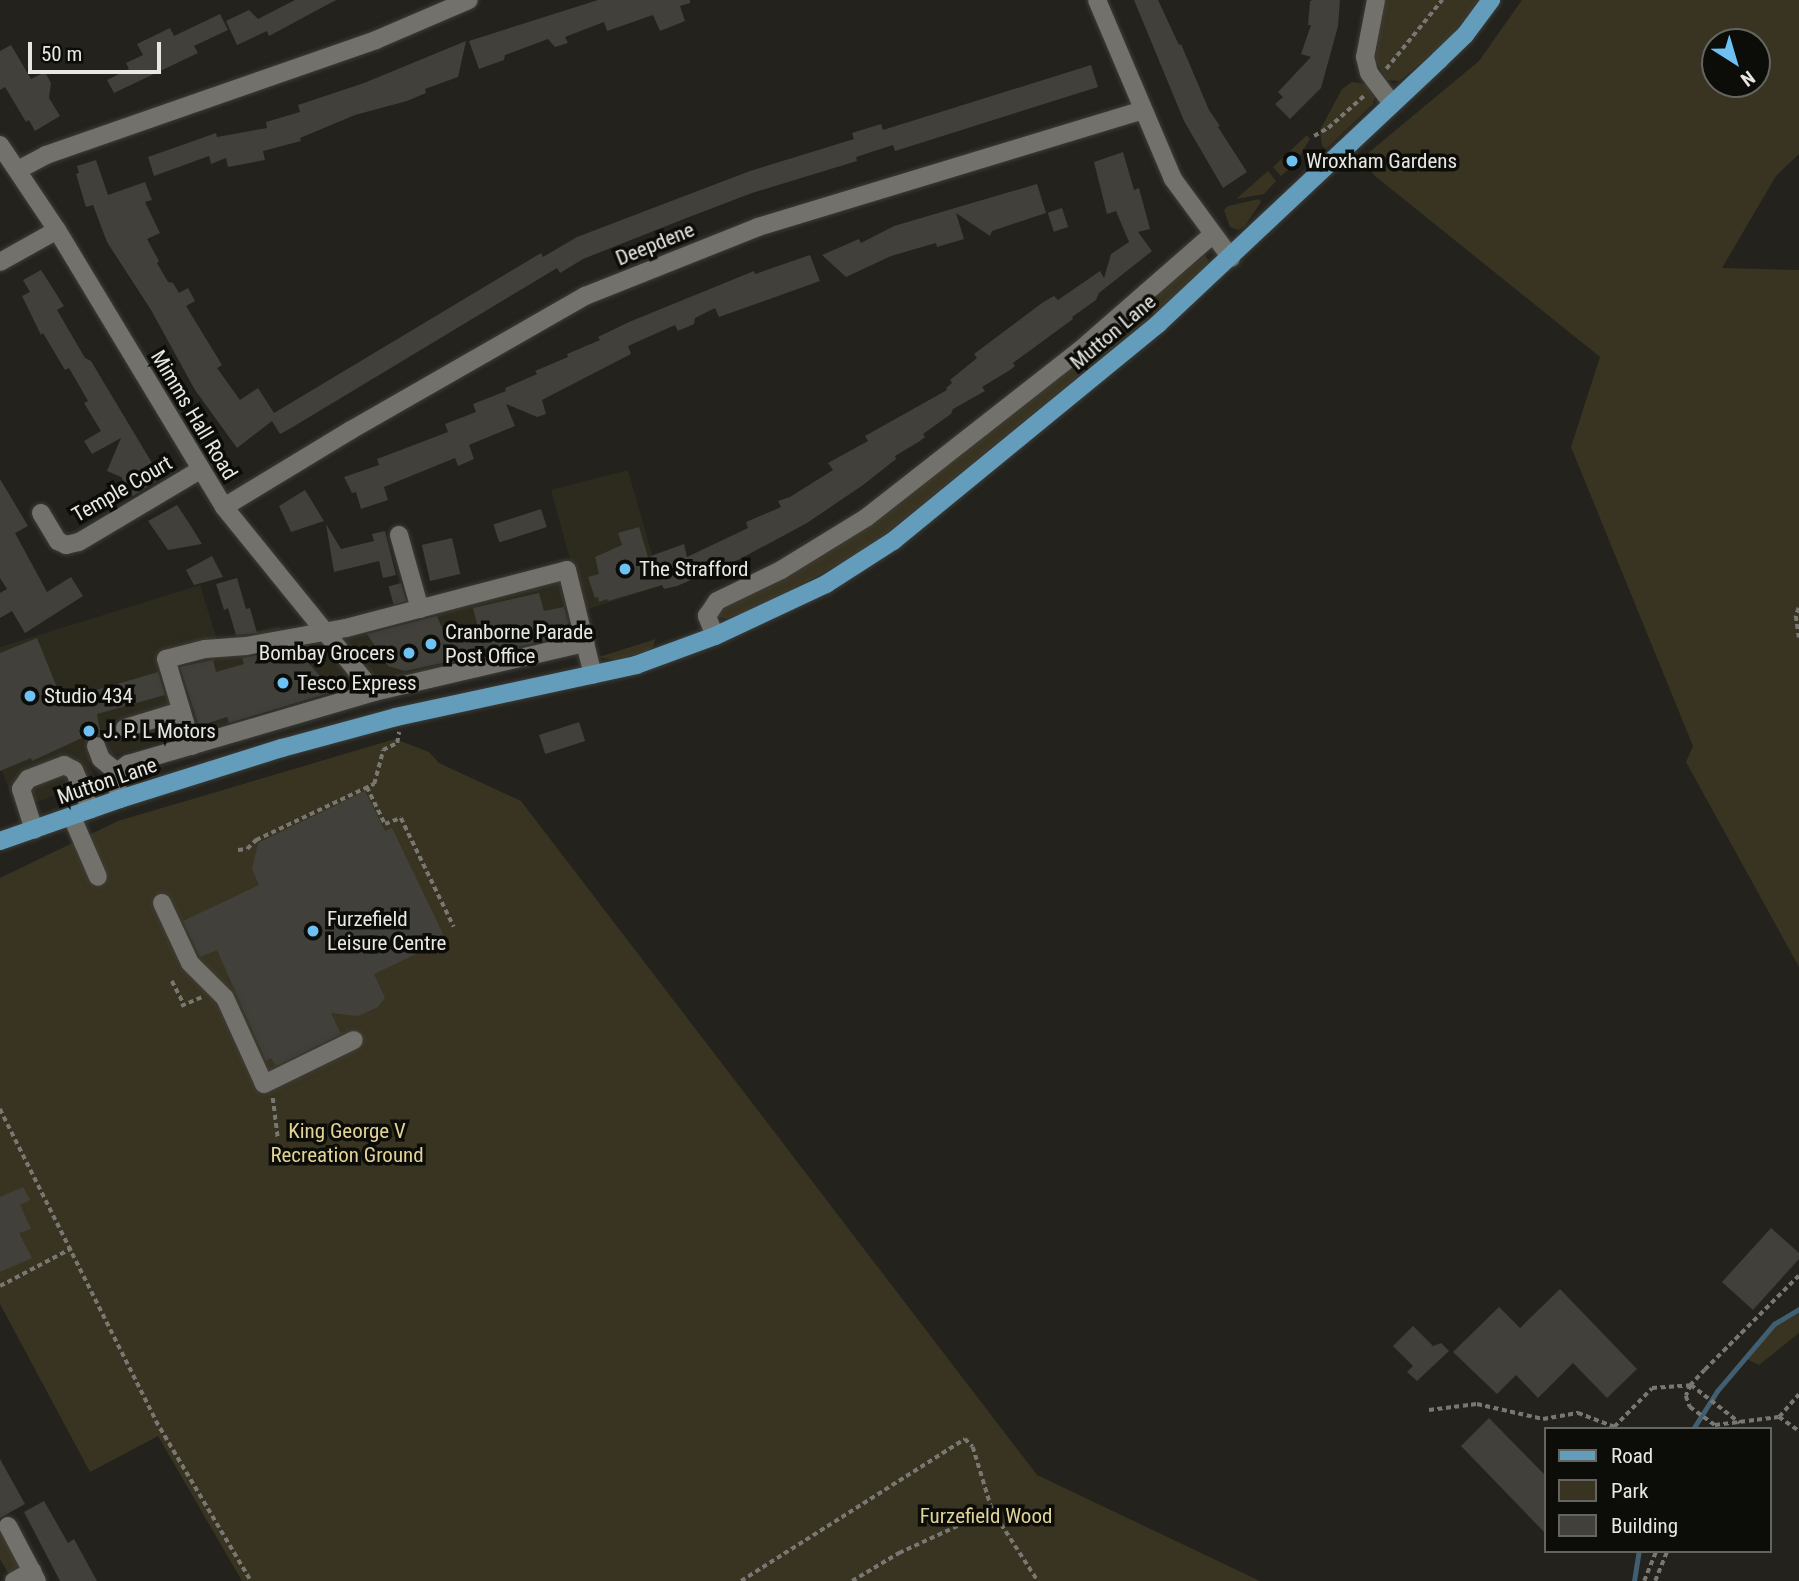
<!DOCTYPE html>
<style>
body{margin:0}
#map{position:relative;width:1799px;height:1581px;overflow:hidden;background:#23221d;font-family:"Roboto Condensed",sans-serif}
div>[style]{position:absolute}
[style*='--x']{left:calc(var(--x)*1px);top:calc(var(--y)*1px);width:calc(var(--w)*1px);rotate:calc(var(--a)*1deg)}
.built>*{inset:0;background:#2d2a1e}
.green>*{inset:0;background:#393421}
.stream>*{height:5px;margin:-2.5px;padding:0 2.5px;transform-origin:2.5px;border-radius:2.5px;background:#405f72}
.building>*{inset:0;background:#41403a;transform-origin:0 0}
.path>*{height:3.5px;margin-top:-1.75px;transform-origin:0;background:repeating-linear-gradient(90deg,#787772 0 5px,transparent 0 8.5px)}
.roads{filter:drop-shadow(0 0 2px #3d3c37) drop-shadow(0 0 2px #3d3c37)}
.minor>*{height:18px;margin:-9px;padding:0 9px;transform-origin:9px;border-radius:9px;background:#73716b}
.major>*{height:18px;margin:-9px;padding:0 9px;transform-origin:9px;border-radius:9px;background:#639dbb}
.dots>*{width:19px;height:19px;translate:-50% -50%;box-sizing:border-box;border:4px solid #0c0c09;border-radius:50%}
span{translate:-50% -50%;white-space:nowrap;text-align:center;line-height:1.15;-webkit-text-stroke:7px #0c0c09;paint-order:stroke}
.poi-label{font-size:21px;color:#e8e7e3}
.left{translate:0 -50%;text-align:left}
.right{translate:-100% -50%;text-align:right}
.street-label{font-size:21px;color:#e8e7e3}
.park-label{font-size:21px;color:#e1d398}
.legend{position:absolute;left:1544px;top:1427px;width:228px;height:126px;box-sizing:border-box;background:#0c0c09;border:2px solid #646460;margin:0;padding:9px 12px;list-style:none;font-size:21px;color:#e8e7e3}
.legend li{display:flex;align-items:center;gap:14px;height:35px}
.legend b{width:35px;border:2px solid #646460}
.north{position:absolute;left:1701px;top:28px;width:70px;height:70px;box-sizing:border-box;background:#0c0c09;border:2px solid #646460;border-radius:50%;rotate:143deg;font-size:19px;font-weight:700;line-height:28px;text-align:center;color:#e8e7e3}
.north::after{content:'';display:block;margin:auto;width:24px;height:32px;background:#6dc2f3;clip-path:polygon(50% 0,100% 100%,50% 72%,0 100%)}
.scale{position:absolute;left:28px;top:42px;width:133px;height:32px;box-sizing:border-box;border:4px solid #e8e7e3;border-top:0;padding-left:9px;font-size:21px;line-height:24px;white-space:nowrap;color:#e8e7e3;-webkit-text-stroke:5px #0c0c09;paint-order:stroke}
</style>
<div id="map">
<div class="built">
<div style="clip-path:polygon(628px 470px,661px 586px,585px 610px,591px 632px,339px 691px,89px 762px,96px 781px,17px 809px,0 766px,0 647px,200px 585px,217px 640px,279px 626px,286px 635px,571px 563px,551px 490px)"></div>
</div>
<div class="green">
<div style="clip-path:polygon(1383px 0,1480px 0,1447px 41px,1399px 81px,1387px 80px,1375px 60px)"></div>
<div style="clip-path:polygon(evenodd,1522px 0,1799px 0,1799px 154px,1776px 176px,1722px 268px,1799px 270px,1799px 967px,1686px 762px,1693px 746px,1571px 447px,1600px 357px,1375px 176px,1361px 159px,1479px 61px,1522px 0,1715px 42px,1757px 42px,1757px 84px,1715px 84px,1715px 42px)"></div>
<div style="clip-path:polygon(1352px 82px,1366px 84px,1374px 97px,1373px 104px,1326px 149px,1322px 146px,1320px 130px,1342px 89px)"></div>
<div style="clip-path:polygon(1307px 135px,1310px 139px,1299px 157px,1295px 156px,1286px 164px,1289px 169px,1281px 176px,1273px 167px)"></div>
<div style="clip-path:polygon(1268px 171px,1276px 181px,1264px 194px,1236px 199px)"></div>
<div style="clip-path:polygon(1259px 199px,1261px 202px,1245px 226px,1238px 230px,1230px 227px,1224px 210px,1228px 206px)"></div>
<div style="clip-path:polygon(1205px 255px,1210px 264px,1154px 315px,1145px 304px)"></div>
<div style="clip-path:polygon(1141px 307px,1150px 318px,870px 547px,779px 597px,728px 619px,718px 617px,719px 609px,817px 558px,878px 519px,1084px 358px)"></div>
<div style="clip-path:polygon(656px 639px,651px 650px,615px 660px,599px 657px)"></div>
<div style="clip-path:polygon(395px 739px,429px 752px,439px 763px,521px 801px,1037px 1475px,1260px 1581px,242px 1581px,158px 1436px,90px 1472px,0 1304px,0 878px,118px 821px)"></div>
<div style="clip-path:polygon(1799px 1313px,1799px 1333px,1759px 1365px,1747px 1359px,1774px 1327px)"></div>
<div style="clip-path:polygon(0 1526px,21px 1568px,10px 1576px,0 1559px)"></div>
</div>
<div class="stream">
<div style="--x:1693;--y:1429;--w:45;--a:-57.7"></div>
<div style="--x:1717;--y:1391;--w:88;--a:-49.6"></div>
<div style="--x:1774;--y:1324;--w:29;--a:-31"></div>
<div style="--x:1634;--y:1581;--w:30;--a:-81"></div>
</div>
<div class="building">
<div style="clip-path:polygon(295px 0,336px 0,269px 36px,267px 31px,237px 45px,226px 21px,249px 10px,258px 19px)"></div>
<div style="clip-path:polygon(598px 0,690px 0,690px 3px,680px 6px,685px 21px,660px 31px,653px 15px,607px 31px,604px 22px,565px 37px,568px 43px,555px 47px,548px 39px,505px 55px,504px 60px,479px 69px,469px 41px)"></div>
<div style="clip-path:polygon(1134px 0,1158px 0,1179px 45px,1181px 44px,1209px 110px,1220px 126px,1218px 127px,1247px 172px,1223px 188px,1184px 121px)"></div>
<div style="clip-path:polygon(1313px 0,1340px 0,1338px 26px,1321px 88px,1290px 119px,1275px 104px,1283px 97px,1278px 92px,1311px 57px,1301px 54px,1311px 25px,1308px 25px,1310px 1px)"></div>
<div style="clip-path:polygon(220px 14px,228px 30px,194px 46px,198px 53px,114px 93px,107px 80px,129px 69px,126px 63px,143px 55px,137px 44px,170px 28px,174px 36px)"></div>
<div style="clip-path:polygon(466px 41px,458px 77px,425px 89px,426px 93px,407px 101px,355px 115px,300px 138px,301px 141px,263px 151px,265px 160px,228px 167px,226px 158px,211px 164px,209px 156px,154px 176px,148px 157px,216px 133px,217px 137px,267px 128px,266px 122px,300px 112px,298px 105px,364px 83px)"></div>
<div style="clip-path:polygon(11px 45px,31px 79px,45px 72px,51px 83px,49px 98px,60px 116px,35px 131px,29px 120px,26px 122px,5px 87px,0 90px,0 51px)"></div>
<div style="clip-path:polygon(1091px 65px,1098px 87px,895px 151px,893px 145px,856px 157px,857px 161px,752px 193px,684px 219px,583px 259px,560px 273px,557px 268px,291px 428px,280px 434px,272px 421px,237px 448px,195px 390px,151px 310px,107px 242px,93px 205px,86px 207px,76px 174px,79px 173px,77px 166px,96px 160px,108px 195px,145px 182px,152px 200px,145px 202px,160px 233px,147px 239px,159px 261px,157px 263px,168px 282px,173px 283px,179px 293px,188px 288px,195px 301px,186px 306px,222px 365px,217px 368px,240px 400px,258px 388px,274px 413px,541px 253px,543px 257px,577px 237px,750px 171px,854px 139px,852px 133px,881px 124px,883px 130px)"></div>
<div style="clip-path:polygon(1123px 152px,1134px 190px,1139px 188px,1150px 229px,1138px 232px,1152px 251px,1099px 293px,1096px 300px,1072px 317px,1073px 319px,1013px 363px,1015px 366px,1010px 370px,982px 387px,985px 391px,953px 409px,951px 414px,923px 434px,925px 437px,920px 441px,895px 456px,896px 459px,863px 485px,807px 523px,740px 559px,677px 586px,664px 589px,662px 585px,608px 601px,607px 599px,599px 602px,598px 597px,595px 598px,588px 577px,599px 574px,595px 557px,622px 545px,618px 533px,639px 527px,648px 557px,684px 544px,687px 557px,748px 528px,746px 522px,781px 507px,778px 501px,790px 497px,833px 470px,828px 463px,868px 441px,865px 436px,947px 390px,946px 388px,952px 383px,950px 380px,977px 358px,974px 354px,1042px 303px,1054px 296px,1058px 300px,1100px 271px,1104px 278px,1111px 254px,1129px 242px,1116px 211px,1107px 214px,1094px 162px)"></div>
<div style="clip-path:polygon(1037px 184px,1046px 213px,992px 231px,990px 236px,956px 213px,964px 239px,937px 247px,936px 243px,891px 256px,846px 277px,822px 255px,859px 239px,861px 243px,894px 226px)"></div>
<div style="left:1062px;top:208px;width:20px;height:15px;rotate:72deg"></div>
<div style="clip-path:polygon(810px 255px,820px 281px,719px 317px,715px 308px,695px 318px,694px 324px,678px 331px,675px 325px,628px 346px,631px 354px,542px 400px,546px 414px,537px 417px,506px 404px,515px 426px,469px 445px,474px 459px,458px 466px,455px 458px,384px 487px,388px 500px,361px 509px,356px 492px,352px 493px,344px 477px,379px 465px,377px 459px,448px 432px,445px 424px,476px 412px,473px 404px,506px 391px,505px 388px,537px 374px,535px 371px,568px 357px,567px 354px,600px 340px,598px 337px,629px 322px,754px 271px,755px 274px)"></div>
<div style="clip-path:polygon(41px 270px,64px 306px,57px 310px,85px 358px,91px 361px,161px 478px,133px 496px,121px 477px,107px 471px,121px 438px,92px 454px,84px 441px,101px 431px,84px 403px,88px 401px,69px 368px,65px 370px,43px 333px,41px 335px,22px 296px,30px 292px,23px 280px)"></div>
<div style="clip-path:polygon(0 479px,28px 526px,15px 533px,47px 592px,71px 577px,83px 596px,25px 633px,12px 611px,0 618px,0 593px,7px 589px,0 578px)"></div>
<div style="clip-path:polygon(305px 490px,324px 521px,291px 532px,279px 506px)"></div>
<div style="clip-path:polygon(177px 505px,189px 523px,202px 544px,168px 550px,148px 521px)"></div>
<div style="left:541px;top:509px;width:19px;height:50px;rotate:72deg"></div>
<div style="clip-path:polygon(326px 524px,341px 549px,374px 541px,372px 534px,385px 531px,396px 575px,383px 578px,379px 561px,334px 572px)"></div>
<div style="left:452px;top:538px;width:37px;height:31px;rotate:77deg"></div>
<div style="clip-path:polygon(212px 556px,223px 577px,194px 585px,186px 570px)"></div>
<div style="clip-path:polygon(237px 578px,246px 609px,250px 608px,257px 633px,236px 635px,228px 608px,224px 610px,216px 584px)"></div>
<div style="left:401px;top:583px;width:19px;height:13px;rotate:74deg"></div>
<div style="clip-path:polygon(539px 593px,544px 611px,564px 607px,571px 635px,405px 671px,388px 666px,367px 634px,437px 616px,445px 635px,478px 627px,473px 608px)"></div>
<div style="clip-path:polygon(37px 638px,62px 700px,158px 672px,165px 695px,97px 714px,101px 736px,93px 735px,86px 742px,84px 737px,32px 761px,31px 758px,0 771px,0 653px)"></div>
<div style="clip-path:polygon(296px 649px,321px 677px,325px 694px,229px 723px,227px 717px,199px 726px,180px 667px,213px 660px,216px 672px,244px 664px,242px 658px)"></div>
<div style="left:579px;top:722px;width:20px;height:42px;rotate:72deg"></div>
<div style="clip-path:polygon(365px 791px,385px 831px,392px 828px,446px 940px,374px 974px,385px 998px,378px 1007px,358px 1016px,331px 1013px,341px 1034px,276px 1066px,271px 1058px,266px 1061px,217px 950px,200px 957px,183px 921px,259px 885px,252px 869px,258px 843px)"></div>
<div style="clip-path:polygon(23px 1187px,30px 1200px,20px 1205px,31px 1229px,19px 1233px,32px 1258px,0 1272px,0 1197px)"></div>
<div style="clip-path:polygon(1771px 1228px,1799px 1253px,1799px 1259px,1753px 1310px,1722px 1282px)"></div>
<div style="clip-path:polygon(1560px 1289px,1637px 1369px,1607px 1398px,1573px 1363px,1538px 1398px,1516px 1375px,1497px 1394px,1453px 1352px,1499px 1307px,1520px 1328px)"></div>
<div style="clip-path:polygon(1413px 1326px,1433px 1346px,1441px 1343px,1449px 1351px,1417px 1381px,1407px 1372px,1413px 1366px,1393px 1346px)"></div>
<div style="clip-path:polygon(1489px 1418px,1545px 1475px,1545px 1533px,1461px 1446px)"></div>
<div style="clip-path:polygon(0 1459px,25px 1504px,0 1518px)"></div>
<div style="clip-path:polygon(44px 1501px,68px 1543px,74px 1539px,97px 1581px,60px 1581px,24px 1512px)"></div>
</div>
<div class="path">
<div style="--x:1386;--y:69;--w:89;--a:-50.9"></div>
<div style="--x:1314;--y:136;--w:16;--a:-30"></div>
<div style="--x:1328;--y:128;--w:51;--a:-41.8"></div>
<div style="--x:1799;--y:608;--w:9;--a:111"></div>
<div style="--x:1796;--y:616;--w:22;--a:82"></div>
<div style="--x:367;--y:787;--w:41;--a:64.1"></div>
<div style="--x:385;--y:824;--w:17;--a:-21"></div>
<div style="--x:401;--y:818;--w:121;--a:64.1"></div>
<div style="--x:238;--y:850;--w:9;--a:-6"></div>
<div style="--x:247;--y:849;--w:13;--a:-45"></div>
<div style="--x:256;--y:840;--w:131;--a:-25.4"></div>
<div style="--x:374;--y:784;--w:35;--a:-75"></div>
<div style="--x:383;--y:750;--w:16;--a:-27"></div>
<div style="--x:397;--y:743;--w:11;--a:-80"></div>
<div style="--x:172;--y:981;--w:27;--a:63"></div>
<div style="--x:181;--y:1006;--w:23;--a:-23"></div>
<div style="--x:273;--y:1098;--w:40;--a:82.9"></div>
<div style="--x:0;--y:1109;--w:349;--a:63.4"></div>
<div style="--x:156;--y:1421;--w:186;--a:59.3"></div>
<div style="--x:1799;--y:1276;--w:133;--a:135"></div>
<div style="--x:1705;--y:1370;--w:21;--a:133"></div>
<div style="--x:1691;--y:1385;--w:12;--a:114"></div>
<div style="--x:1686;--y:1396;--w:12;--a:70"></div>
<div style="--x:1690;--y:1407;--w:31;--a:36"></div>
<div style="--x:1715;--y:1425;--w:64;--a:-7.1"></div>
<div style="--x:1779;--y:1417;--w:30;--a:-49"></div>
<div style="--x:0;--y:1286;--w:81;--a:-27.8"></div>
<div style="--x:1429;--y:1410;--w:48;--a:-7.1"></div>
<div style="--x:1477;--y:1404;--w:68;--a:12.8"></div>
<div style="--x:1543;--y:1419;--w:36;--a:-10"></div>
<div style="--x:1578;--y:1413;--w:39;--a:21"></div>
<div style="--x:1614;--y:1427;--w:54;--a:-45.7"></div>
<div style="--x:1652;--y:1388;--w:39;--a:-4"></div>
<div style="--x:1691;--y:1385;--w:62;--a:37.8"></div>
<div style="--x:1779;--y:1417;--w:24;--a:35"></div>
<div style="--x:741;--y:1581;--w:265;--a:-32.4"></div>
<div style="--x:965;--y:1439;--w:11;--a:45"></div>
<div style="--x:973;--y:1447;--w:66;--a:73.2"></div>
<div style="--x:852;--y:1581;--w:55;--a:-30.8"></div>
<div style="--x:899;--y:1553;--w:102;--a:-24.8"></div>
<div style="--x:992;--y:1510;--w:85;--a:57.1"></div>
<div style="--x:1644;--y:1581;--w:32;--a:-68"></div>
<div style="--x:1655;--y:1581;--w:32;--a:-68"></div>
</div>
<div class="roads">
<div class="minor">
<div style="--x:1097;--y:0;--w:194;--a:67"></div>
<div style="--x:1173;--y:179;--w:98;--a:53.7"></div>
<div style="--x:1376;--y:0;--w:58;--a:100.9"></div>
<div style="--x:1365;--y:57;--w:16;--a:76"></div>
<div style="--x:1369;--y:73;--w:38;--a:53"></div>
<div style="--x:0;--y:145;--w:102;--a:56.2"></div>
<div style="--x:57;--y:230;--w:323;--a:58.9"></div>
<div style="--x:224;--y:507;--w:238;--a:51"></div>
<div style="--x:18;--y:170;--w:32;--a:-28"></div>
<div style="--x:46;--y:155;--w:349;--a:-19.2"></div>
<div style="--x:376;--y:40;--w:101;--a:-23.3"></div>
<div style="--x:0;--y:262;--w:65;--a:-29.3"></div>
<div style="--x:224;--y:507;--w:149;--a:-31.2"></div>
<div style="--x:351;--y:430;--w:270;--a:-29.8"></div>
<div style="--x:585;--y:296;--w:186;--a:-21.7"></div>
<div style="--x:758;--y:227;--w:401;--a:-16.9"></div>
<div style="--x:41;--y:513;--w:33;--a:59"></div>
<div style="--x:58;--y:541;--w:9;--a:27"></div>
<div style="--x:66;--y:545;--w:13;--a:-13"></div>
<div style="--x:79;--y:542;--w:141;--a:-30.8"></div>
<div style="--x:399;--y:535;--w:77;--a:74.2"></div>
<div style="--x:715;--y:636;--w:22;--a:-112"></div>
<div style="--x:707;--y:616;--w:18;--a:-56"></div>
<div style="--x:717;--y:601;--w:71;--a:-25.8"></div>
<div style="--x:781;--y:570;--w:101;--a:-31.6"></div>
<div style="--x:867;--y:517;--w:269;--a:-38.1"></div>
<div style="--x:1079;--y:351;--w:176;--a:-41.1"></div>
<div style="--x:125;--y:728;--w:59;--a:-16.9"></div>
<div style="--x:96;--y:746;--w:14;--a:69"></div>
<div style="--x:101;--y:759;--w:21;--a:39"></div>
<div style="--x:192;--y:746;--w:91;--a:-106.6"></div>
<div style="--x:166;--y:659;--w:40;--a:-14.4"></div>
<div style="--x:205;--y:649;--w:41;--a:-4.2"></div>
<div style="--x:246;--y:646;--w:102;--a:-10.2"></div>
<div style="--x:346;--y:628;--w:228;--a:-14.7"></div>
<div style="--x:567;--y:570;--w:108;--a:76.1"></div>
<div style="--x:120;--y:799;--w:21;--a:-104"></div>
<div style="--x:115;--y:779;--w:7;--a:-74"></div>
<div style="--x:117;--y:772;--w:14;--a:-36"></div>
<div style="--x:128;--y:764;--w:256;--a:-16.3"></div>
<div style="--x:374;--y:692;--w:217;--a:-13.1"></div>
<div style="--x:72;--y:817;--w:65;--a:66.6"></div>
<div style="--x:34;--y:830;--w:43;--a:-107.6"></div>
<div style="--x:21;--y:789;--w:12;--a:-55"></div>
<div style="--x:28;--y:779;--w:39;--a:-21"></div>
<div style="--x:64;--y:765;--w:11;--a:27"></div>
<div style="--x:74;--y:770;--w:43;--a:67"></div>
<div style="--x:162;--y:903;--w:66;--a:65"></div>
<div style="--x:190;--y:963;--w:49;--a:45"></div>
<div style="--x:225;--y:998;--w:94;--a:65.6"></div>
<div style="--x:264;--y:1084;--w:100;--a:-26.1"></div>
<div style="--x:8;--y:1526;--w:62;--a:62.2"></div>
<div style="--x:14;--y:1581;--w:21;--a:-29"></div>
</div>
<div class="major">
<div style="--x:0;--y:841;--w:127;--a:-19.3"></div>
<div style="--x:120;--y:799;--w:170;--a:-17.5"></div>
<div style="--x:282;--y:748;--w:118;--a:-15.2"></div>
<div style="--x:396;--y:717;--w:246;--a:-12.2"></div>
<div style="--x:636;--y:665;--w:84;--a:-20.2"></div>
<div style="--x:715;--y:636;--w:123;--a:-25.1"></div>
<div style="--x:826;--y:584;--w:80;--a:-32.7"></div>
<div style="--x:893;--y:541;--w:343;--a:-39.3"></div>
<div style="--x:1158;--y:324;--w:386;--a:-43.2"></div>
<div style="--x:1439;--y:60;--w:36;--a:-44"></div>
<div style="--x:1465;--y:35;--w:44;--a:-53.4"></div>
</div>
</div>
<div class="dots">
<div style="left:1292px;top:161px;background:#6dc2f3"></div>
<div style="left:625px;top:569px;background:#6dc2f3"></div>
<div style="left:431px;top:644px;background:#6dc2f3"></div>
<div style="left:409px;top:653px;background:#6dc2f3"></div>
<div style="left:283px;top:683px;background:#6dc2f3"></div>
<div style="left:30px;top:696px;background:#6dc2f3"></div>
<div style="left:89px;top:731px;background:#6dc2f3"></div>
<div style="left:313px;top:931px;background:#6dc2f3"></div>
</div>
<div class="poi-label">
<span class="left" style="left:1306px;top:161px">Wroxham Gardens</span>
<span class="left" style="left:639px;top:569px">The Strafford</span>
<span class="left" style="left:445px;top:644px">Cranborne Parade<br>Post Office</span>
<span class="right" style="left:395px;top:653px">Bombay Grocers</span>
<span class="left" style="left:297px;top:683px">Tesco Express</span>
<span class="left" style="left:44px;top:696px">Studio 434</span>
<span class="left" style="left:103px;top:731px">J. P. L Motors</span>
<span class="left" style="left:327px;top:931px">Furzefield<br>Leisure Centre</span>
</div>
<div class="street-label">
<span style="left:655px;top:244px;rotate:-22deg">Deepdene</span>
<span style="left:1113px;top:332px;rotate:-40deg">Mutton Lane</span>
<span style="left:194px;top:415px;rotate:59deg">Mimms Hall Road</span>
<span style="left:122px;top:489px;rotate:-30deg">Temple Court</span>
<span style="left:107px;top:781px;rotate:-19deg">Mutton Lane</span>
</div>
<div class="park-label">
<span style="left:347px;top:1143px">King George V<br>Recreation Ground</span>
<span style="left:986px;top:1516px">Furzefield Wood</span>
</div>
<ul class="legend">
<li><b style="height:9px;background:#639dbb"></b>Road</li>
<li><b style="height:19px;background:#393421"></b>Park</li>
<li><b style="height:19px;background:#41403a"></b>Building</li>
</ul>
<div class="north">N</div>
<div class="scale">50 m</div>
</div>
